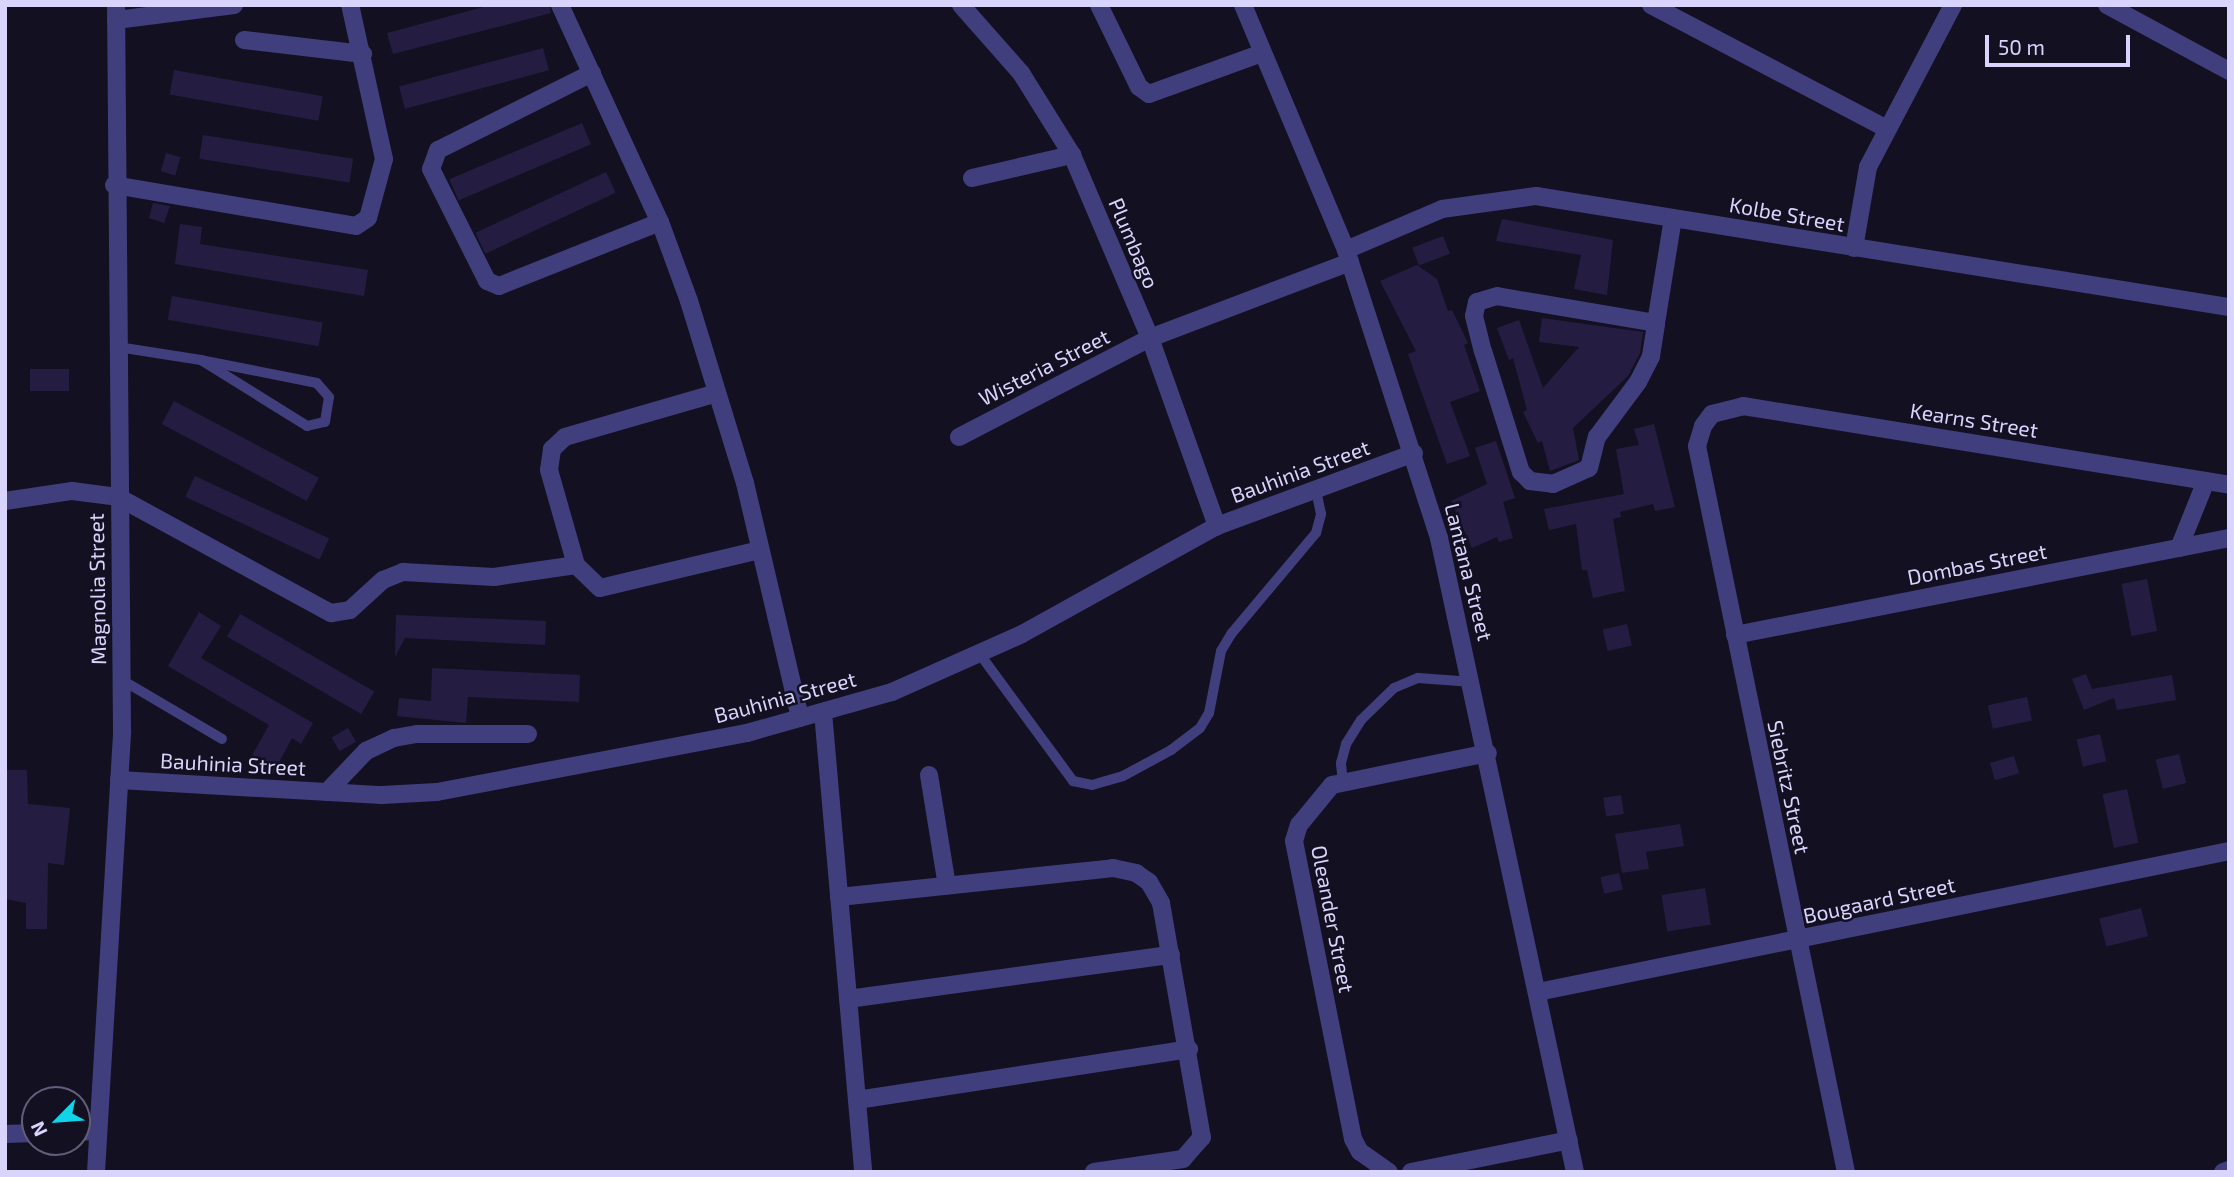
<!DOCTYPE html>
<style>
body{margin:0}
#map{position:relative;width:2234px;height:1177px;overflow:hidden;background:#131022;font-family:"Exo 2",sans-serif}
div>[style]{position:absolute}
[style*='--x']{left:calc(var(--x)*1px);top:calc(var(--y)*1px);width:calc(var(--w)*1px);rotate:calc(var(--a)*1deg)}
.building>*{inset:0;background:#251d41;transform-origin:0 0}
.service>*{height:10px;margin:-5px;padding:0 5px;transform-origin:5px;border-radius:5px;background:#413e7d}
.minor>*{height:18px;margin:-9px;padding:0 9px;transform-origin:9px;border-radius:9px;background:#413e7d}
.tertiary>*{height:18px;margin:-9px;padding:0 9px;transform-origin:9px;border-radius:9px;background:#413e7d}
span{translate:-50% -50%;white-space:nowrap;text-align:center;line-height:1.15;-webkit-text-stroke:5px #131022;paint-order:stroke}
.street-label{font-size:21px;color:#d9d4fc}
.frame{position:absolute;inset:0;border:7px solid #d9d4fc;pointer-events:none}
.north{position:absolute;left:21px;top:1086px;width:70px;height:70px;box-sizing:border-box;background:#131022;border:2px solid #625e79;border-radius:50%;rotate:245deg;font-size:19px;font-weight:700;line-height:28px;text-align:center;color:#d9d4fc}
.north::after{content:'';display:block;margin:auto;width:24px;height:32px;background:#13d3e9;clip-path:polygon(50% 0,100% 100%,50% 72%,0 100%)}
.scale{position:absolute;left:1985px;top:35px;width:145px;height:32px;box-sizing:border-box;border:4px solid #d9d4fc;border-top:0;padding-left:9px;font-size:21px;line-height:24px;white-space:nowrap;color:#d9d4fc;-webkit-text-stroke:5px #131022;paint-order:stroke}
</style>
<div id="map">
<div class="building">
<div style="clip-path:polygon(491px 5px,549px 5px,551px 13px,393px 54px,387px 33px)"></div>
<div style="left:543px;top:48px;width:23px;height:149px;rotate:75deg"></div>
<div style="left:174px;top:70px;width:151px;height:25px;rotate:10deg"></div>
<div style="left:582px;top:123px;width:23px;height:144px;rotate:67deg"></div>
<div style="left:203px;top:135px;width:152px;height:24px;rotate:9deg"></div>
<div style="left:166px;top:153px;width:15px;height:19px;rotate:16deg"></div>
<div style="left:606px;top:172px;width:23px;height:144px;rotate:65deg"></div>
<div style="clip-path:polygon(153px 203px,170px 206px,164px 223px,149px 218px)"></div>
<div style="clip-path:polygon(1502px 219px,1613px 240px,1607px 295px,1574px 289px,1581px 255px,1496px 241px)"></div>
<div style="clip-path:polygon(180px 224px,202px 227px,200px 244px,368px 270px,364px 296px,175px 264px)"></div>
<div style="left:1443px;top:236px;width:19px;height:33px;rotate:69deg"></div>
<div style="clip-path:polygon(1417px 265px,1437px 279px,1448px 311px,1452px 310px,1468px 343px,1464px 345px,1480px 391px,1450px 402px,1470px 456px,1447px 464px,1408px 354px,1416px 351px,1380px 281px)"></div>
<div style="left:172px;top:296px;width:153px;height:24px;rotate:10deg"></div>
<div style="clip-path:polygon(1542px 318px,1643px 332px,1640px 353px,1628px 376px,1573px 428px,1579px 460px,1550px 471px,1542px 441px,1538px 443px,1523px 412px,1527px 410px,1513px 358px,1509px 360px,1497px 328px,1519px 320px,1543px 388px,1579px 347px,1539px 342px)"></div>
<div style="left:30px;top:369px;width:39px;height:22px"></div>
<div style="left:174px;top:401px;width:164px;height:26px;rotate:28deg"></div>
<div style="clip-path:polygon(1654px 424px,1675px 507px,1655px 511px,1653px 504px,1620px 512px,1621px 517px,1613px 519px,1625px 591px,1593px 598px,1587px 570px,1582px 570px,1576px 524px,1549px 530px,1544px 509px,1624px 494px,1616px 449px,1639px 445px,1634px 429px)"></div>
<div style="clip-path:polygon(1496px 441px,1515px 498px,1503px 502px,1513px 538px,1499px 542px,1497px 537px,1472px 548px,1451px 501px,1487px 484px,1475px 448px)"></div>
<div style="left:195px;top:476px;width:148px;height:23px;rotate:25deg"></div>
<div style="left:2147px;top:579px;width:53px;height:26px;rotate:79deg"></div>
<div style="clip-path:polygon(199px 612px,221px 626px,201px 658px,313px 723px,301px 744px,292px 738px,273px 774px,249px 761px,269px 725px,168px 666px)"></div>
<div style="left:240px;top:614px;width:155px;height:26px;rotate:30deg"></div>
<div style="clip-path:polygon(396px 615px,546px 621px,545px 645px,405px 638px,395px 657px)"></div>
<div style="left:1627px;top:624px;width:22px;height:25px;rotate:77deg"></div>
<div style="clip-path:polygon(432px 668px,580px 675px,579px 702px,468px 697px,466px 723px,397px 716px,399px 698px,431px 701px)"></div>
<div style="clip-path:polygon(2086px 674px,2092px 689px,2172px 675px,2176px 700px,2117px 710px,2114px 698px,2084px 710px,2072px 679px)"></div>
<div style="left:2027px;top:697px;width:24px;height:40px;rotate:78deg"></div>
<div style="left:348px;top:728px;width:16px;height:19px;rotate:60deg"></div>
<div style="left:2100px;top:734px;width:28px;height:24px;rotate:77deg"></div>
<div style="left:2179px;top:754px;width:30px;height:24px;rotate:76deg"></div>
<div style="left:2014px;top:756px;width:18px;height:25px;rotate:74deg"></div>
<div style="clip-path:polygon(5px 770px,27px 770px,28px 804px,70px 808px,64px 865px,48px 863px,47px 929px,26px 929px,26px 903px,5px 899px)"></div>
<div style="left:2127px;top:789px;width:55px;height:25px;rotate:78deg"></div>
<div style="left:1621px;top:795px;width:19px;height:18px;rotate:81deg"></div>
<div style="clip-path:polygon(1680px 824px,1684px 846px,1646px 852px,1649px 869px,1622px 873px,1615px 834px)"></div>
<div style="left:1619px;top:873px;width:17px;height:19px;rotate:77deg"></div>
<div style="left:1705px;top:888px;width:37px;height:44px;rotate:81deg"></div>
<div style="left:2141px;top:908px;width:29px;height:43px;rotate:76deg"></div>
</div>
<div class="service">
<div style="--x:118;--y:347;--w:84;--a:8.9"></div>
<div style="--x:201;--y:360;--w:125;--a:31.9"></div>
<div style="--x:307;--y:426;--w:18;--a:-13"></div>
<div style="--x:325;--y:422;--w:25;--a:-81"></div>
<div style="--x:329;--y:397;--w:18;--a:-131"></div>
<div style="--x:317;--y:383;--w:118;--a:-168.8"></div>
<div style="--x:979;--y:653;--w:159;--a:53.7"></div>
<div style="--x:1073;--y:781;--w:19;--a:12"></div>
<div style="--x:1092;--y:785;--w:32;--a:-16"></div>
<div style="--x:1123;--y:776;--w:55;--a:-28.4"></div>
<div style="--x:1171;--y:750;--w:36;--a:-37"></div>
<div style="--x:1200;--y:728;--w:17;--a:-59"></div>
<div style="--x:1209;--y:713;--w:63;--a:-79"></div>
<div style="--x:1221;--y:651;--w:21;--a:-59"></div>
<div style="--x:1232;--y:633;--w:131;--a:-50"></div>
<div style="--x:1316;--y:533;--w:20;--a:-75"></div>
<div style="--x:1321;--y:514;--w:25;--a:-102"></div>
<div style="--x:122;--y:680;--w:116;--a:30.5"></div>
<div style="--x:1343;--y:783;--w:20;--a:-96"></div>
<div style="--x:1341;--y:763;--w:20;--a:-75"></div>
<div style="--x:1346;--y:744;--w:28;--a:-58"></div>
<div style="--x:1361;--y:720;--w:46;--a:-44.1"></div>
<div style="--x:1394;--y:688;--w:26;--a:-23"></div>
<div style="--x:1418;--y:678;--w:55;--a:4.2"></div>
</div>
<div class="minor">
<div style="--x:560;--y:5;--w:239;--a:65.3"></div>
<div style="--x:660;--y:222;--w:84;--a:69.8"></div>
<div style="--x:689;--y:301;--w:190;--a:72.9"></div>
<div style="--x:745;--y:483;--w:241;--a:76.8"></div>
<div style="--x:961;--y:5;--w:91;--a:48.6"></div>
<div style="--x:1021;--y:73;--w:97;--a:58.1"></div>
<div style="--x:1072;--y:155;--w:199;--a:66.9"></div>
<div style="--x:1150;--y:338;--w:200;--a:70.4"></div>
<div style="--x:1099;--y:5;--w:91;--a:64"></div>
<div style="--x:1139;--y:87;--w:12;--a:35"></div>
<div style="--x:1149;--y:94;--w:120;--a:-19.9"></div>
<div style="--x:1651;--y:5;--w:267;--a:27.7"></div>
<div style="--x:2107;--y:5;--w:139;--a:28.4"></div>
<div style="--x:116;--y:20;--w:119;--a:-7.2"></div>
<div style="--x:244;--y:40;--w:120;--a:6.7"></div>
<div style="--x:592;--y:73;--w:172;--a:153.4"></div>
<div style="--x:438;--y:150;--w:20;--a:110"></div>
<div style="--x:431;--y:169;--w:125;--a:63.4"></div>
<div style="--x:487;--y:281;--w:13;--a:23"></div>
<div style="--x:499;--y:286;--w:173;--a:-21.7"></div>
<div style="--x:972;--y:178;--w:103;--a:-13"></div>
<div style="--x:114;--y:185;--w:245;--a:9.6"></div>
<div style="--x:356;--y:226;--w:14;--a:-34"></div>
<div style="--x:368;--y:218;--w:61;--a:-74.8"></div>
<div style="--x:384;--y:159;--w:158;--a:-102.4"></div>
<div style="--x:1854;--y:248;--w:82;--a:-80.2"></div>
<div style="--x:1868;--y:167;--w:183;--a:-62.3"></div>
<div style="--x:1346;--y:250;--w:104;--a:-23.1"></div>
<div style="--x:1442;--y:209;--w:95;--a:-7.9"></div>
<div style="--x:1536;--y:196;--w:702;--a:9.1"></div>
<div style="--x:1656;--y:323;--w:161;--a:-170.4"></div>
<div style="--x:1497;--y:296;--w:21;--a:163"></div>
<div style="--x:1477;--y:302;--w:14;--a:102"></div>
<div style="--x:1474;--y:316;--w:36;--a:76"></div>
<div style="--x:1483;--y:351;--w:127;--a:72.6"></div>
<div style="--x:1521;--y:472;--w:13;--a:45"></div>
<div style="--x:1530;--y:481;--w:23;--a:7"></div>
<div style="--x:1553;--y:484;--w:39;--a:-24"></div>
<div style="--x:1589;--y:468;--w:32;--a:-76"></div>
<div style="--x:1597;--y:437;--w:69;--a:-53.3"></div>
<div style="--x:1638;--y:382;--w:29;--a:-63"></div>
<div style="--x:1651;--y:356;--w:33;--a:-81"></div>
<div style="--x:1656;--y:323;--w:106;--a:-80.8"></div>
<div style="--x:717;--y:393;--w:158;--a:163.9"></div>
<div style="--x:565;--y:437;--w:18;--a:137"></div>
<div style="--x:552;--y:449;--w:21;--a:98"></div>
<div style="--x:549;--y:470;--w:99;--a:74.1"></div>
<div style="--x:576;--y:565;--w:33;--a:44"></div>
<div style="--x:600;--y:588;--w:163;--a:-13.4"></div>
<div style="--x:959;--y:437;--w:215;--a:-27.4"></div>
<div style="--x:1150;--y:338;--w:214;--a:-20.8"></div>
<div style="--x:5;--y:501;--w:68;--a:-8.5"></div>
<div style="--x:72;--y:491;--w:46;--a:7.4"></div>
<div style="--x:118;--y:497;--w:243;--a:28.6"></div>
<div style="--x:331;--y:613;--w:19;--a:-9"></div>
<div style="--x:350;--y:610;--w:45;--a:-42.3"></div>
<div style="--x:383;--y:580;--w:22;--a:-22"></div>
<div style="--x:403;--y:572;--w:91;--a:3.1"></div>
<div style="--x:494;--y:577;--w:83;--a:-8.3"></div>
<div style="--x:2179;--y:548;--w:72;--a:-68.1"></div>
<div style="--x:1735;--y:635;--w:503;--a:-11.11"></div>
<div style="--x:823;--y:712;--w:462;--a:85"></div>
<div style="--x:929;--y:775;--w:112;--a:80.8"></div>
<div style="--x:119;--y:780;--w:263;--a:3.3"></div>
<div style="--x:382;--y:795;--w:55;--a:-3.1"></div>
<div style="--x:437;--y:792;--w:316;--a:-10.8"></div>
<div style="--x:747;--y:733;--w:151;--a:-15.8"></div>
<div style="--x:892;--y:692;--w:142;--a:-24"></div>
<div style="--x:1022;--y:634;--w:223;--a:-29"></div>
<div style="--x:1217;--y:526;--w:210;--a:-20.3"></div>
<div style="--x:327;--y:792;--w:57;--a:-46.4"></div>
<div style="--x:366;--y:751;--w:31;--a:-25"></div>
<div style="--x:394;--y:738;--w:23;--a:-10"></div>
<div style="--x:417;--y:734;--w:111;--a:0"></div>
<div style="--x:839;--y:897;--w:276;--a:-6"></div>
<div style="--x:1113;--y:868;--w:24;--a:12"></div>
<div style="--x:1136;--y:873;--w:16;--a:35"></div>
<div style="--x:1149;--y:882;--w:24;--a:60"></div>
<div style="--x:1161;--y:903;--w:238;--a:80.1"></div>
<div style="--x:1202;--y:1137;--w:29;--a:131"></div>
<div style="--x:1183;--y:1159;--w:90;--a:171.7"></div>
<div style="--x:1538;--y:992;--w:705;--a:-11.53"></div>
<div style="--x:848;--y:999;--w:326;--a:-7.8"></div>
<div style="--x:857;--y:1100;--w:336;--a:-8.7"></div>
<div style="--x:77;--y:1132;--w:18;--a:-3"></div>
<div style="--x:5;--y:1134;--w:30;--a:-2"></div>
<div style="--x:1389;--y:1172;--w:35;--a:-145"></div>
<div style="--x:1360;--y:1152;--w:15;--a:-118"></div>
<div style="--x:1353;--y:1139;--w:304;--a:-101.2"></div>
<div style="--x:1294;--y:841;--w:17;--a:-73"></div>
<div style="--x:1299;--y:825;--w:52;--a:-50.5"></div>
<div style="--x:1332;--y:785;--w:159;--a:-11.6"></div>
<div style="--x:1411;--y:1172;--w:161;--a:-11.4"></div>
<div style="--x:1846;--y:1172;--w:741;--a:-101.6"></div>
<div style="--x:1697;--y:446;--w:21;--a:-73"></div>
<div style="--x:1703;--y:426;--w:15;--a:-53"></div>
<div style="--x:1712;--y:414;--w:32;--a:-14"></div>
<div style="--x:1743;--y:406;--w:492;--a:9.2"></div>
<div style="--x:2223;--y:1172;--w:6;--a:-18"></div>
</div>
<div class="tertiary">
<div style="--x:1243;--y:5;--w:266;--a:67.2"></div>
<div style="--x:1346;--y:250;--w:303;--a:72.1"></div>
<div style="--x:1439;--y:538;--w:648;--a:77.89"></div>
<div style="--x:96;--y:1172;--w:442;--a:-86.6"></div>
<div style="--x:122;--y:731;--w:726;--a:-90.47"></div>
</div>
<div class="street-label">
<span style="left:1787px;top:214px;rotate:10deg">Kolbe Street</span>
<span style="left:1134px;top:243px;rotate:67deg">Plumbago</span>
<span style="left:1044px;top:367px;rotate:-27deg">Wisteria Street</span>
<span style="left:1974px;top:420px;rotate:9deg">Kearns Street</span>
<span style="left:1300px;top:471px;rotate:-20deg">Bauhinia Street</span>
<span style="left:1977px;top:564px;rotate:-11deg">Dombas Street</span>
<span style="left:1469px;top:572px;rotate:76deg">Lantana Street</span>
<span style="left:97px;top:589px;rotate:-91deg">Magnolia Street</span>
<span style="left:785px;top:697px;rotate:-15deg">Bauhinia Street</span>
<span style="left:233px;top:764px;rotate:3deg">Bauhinia Street</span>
<span style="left:1789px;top:787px;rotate:78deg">Siebritz Street</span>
<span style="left:1879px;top:900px;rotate:-12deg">Bougaard Street</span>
<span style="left:1333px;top:919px;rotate:79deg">Oleander Street</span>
</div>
<div class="frame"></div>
<div class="north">N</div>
<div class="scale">50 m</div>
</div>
